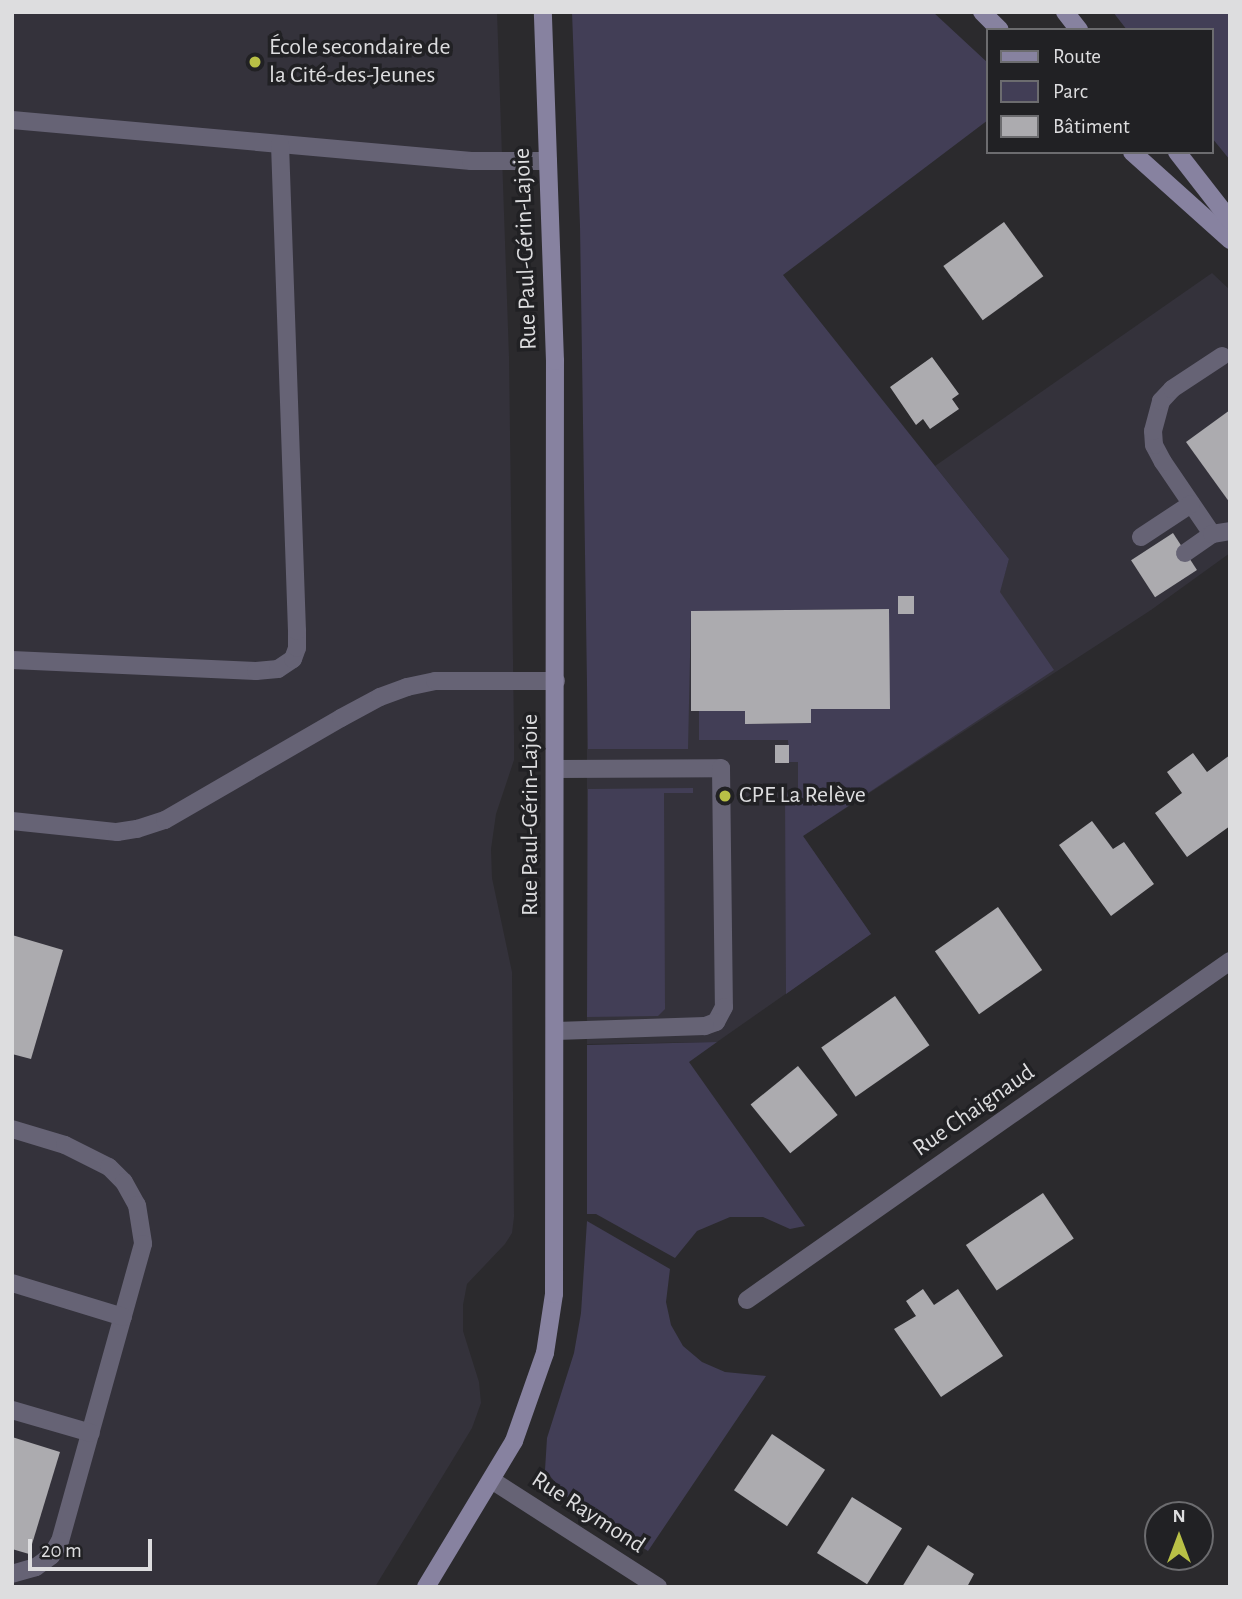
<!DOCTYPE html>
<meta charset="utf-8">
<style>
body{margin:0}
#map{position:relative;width:1242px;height:1599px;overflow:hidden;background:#2b2a2d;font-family:"Alegreya Sans",sans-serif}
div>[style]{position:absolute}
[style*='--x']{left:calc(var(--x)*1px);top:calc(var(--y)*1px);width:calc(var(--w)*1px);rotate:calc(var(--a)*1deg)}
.built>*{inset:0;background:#34323b}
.green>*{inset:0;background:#423e56}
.building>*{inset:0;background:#acabaf;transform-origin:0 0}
.lane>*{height:18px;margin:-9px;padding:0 9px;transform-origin:9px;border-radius:9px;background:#666375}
.street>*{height:18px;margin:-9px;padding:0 9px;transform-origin:9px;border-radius:9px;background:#666375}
.secondary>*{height:18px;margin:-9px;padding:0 9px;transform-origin:9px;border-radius:9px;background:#8782a0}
.dots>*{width:19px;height:19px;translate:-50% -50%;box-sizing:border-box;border:4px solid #212124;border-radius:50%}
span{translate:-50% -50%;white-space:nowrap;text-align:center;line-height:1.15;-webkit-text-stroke:7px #212124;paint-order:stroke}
.poi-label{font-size:24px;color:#dddddf}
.left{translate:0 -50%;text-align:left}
.street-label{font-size:24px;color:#dddddf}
.frame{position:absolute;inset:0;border:14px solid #dddddf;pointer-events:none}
.legend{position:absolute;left:986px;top:28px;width:228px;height:126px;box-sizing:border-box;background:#212124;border:2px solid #6c6c6f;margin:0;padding:9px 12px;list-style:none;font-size:21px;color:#dddddf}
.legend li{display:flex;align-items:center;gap:14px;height:35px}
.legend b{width:35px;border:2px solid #6c6c6f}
.north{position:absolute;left:1144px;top:1501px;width:70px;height:70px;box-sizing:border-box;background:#212124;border:2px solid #6c6c6f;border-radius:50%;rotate:0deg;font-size:19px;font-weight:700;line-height:28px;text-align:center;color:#dddddf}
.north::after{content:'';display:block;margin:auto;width:24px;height:32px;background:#b9c046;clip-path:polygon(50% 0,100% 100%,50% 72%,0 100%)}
.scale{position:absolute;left:28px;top:1539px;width:124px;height:32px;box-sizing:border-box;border:4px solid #dddddf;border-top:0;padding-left:9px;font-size:21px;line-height:24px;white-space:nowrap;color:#dddddf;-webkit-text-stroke:5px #212124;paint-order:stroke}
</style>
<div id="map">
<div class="built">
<div style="clip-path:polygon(12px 12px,497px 12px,509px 357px,514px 736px,514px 760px,496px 814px,491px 849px,492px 878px,512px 972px,514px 1217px,512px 1233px,505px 1244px,467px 1284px,463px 1305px,463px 1331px,479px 1382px,481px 1403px,472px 1428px,375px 1587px,12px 1587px)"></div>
<div style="clip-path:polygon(1212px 273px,1230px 290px,1230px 553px,1151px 610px,803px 836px,871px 934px,717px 1042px,587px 1044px,587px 589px,999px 592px,1009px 559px,935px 466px)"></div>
</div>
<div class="green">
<div style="clip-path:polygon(572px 12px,933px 12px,988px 63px,988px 120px,783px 275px,1009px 559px,1000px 592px,1054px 670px,803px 836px,871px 934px,786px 994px,785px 791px,798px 791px,798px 762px,789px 762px,788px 740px,699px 740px,699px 711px,745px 711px,746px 724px,811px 723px,811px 709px,889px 709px,889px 609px,691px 611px,688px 749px,588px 749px,580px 226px)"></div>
<div style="clip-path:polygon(1113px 12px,1230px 12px,1230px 160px,1212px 138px,1212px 30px,1127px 30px)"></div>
<div style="clip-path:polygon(693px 788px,693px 793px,664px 793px,665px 1009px,658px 1016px,587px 1017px,588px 789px)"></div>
<div style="clip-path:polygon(717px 1042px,689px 1062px,805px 1226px,790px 1229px,763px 1217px,730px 1217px,697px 1231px,675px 1258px,596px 1214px,587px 1214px,587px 1045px)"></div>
<div style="clip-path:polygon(587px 1221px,670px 1269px,666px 1302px,671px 1325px,683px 1346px,702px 1362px,725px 1372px,766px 1376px,648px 1551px,569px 1499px,545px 1470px,547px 1438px,574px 1353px,581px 1313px)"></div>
</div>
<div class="building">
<div style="left:1004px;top:222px;width:67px;height:75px;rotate:54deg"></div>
<div style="clip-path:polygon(932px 357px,959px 394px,952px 399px,959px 409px,930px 429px,923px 419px,916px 425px,890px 387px)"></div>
<div style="clip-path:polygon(1230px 410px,1230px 503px,1186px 442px)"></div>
<div style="left:1173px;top:533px;width:44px;height:50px;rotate:57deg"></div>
<div style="left:898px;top:596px;width:16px;height:18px"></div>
<div style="clip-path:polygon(889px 609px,890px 709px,811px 709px,811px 723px,745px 724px,745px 711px,691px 711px,691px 611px)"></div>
<div style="left:775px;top:745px;width:14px;height:18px"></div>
<div style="clip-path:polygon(1193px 753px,1207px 772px,1230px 755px,1230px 826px,1187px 857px,1155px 813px,1182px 793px,1167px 772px)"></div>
<div style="clip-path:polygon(1092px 821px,1113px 849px,1124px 842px,1154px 884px,1111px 916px,1059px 845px)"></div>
<div style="left:998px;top:907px;width:77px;height:77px;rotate:55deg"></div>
<div style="clip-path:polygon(12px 935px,63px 950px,31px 1059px,12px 1054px)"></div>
<div style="left:895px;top:996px;width:60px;height:90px;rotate:55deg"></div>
<div style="left:798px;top:1066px;width:63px;height:61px;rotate:51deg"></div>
<div style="left:1043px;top:1193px;width:55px;height:93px;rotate:56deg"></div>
<div style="clip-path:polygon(923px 1289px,934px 1305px,958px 1289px,1003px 1356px,941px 1397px,894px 1329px,916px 1316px,906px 1301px)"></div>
<div style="left:772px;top:1434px;width:64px;height:68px;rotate:34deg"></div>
<div style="clip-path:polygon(12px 1437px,60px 1452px,29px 1554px,12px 1549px)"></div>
<div style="left:852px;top:1497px;width:59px;height:66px;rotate:32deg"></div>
<div style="clip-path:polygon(928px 1545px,974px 1574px,967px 1587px,902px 1587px)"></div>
</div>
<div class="lane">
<div style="--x:12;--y:120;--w:461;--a:5.1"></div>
<div style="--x:471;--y:161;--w:77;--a:0"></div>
<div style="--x:1212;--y:534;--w:87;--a:-124.2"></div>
<div style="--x:1163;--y:462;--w:19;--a:-118"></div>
<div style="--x:1154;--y:445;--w:14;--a:-94"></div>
<div style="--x:1153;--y:431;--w:31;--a:-75"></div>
<div style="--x:1161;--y:401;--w:16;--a:-47"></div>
<div style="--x:1172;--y:389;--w:60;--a:-33.4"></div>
<div style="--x:1141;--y:537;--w:60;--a:-33.4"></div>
<div style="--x:1185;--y:553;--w:33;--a:-35"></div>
<div style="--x:1212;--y:534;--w:18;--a:-9"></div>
<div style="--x:12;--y:660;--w:244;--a:2.6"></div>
<div style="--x:256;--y:671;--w:22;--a:-5"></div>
<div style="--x:278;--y:669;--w:18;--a:-34"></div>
<div style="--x:293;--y:659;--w:12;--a:-70"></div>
<div style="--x:297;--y:648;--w:17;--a:-90"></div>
<div style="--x:297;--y:631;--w:487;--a:-92"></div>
<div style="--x:555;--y:769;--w:166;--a:-0.3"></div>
<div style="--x:721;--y:768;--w:239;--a:89.3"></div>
<div style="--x:724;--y:1007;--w:17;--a:118"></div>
<div style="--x:716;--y:1022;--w:12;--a:160"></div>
<div style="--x:705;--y:1026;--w:149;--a:178.1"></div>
<div style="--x:12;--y:821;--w:106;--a:6"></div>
<div style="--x:117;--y:832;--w:20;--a:-9"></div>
<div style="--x:137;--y:829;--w:29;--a:-18"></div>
<div style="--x:165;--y:820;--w:203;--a:-30.1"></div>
<div style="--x:341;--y:718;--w:44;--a:-28.3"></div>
<div style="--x:380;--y:697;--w:29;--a:-20"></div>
<div style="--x:407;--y:687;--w:29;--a:-12"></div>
<div style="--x:435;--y:681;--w:121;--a:0"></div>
<div style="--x:12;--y:1129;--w:55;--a:16.8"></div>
<div style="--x:65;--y:1145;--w:49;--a:26.6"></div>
<div style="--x:109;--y:1167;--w:21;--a:45"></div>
<div style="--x:124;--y:1182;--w:26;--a:61"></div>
<div style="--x:137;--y:1205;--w:39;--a:81"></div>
<div style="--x:143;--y:1244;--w:308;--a:105.6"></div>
<div style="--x:60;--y:1541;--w:17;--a:121"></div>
<div style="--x:51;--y:1556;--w:19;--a:144"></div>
<div style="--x:36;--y:1567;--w:25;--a:164"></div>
<div style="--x:12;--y:1283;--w:116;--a:17"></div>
<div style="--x:12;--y:1410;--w:82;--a:16.2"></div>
</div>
<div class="street">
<div style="--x:747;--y:1300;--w:590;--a:-35.06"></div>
<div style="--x:493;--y:1481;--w:196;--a:32.7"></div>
</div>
<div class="secondary">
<div style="--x:982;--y:12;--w:25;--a:45"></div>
<div style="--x:1065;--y:12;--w:23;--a:52"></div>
<div style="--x:1132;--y:152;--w:132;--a:41.9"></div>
<div style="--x:1177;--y:152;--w:86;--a:52.1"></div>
<div style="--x:426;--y:1587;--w:170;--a:-58.9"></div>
<div style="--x:514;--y:1441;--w:93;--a:-70.6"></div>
<div style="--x:545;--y:1353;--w:60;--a:-81.3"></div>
<div style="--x:554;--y:1294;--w:933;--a:-89.94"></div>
<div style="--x:555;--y:361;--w:349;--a:-92"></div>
</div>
<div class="dots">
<div style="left:255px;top:62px;background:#b9c046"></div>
<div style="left:725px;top:796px;background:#b9c046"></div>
</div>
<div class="poi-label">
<span class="left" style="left:269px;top:62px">École secondaire de<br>la Cité-des-Jeunes</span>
<span class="left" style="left:739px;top:796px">CPE La Relève</span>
</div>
<div class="street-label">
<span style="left:526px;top:249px;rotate:-92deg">Rue Paul-Gérin-Lajoie</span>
<span style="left:531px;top:815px;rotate:-90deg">Rue Paul-Gérin-Lajoie</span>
<span style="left:974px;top:1111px;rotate:-35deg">Rue Chaignaud</span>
<span style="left:588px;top:1513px;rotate:33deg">Rue Raymond</span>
</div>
<div class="frame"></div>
<ul class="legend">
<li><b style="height:9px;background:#8782a0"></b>Route</li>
<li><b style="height:19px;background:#423e56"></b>Parc</li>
<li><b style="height:19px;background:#acabaf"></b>Bâtiment</li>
</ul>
<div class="north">N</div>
<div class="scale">20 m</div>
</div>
